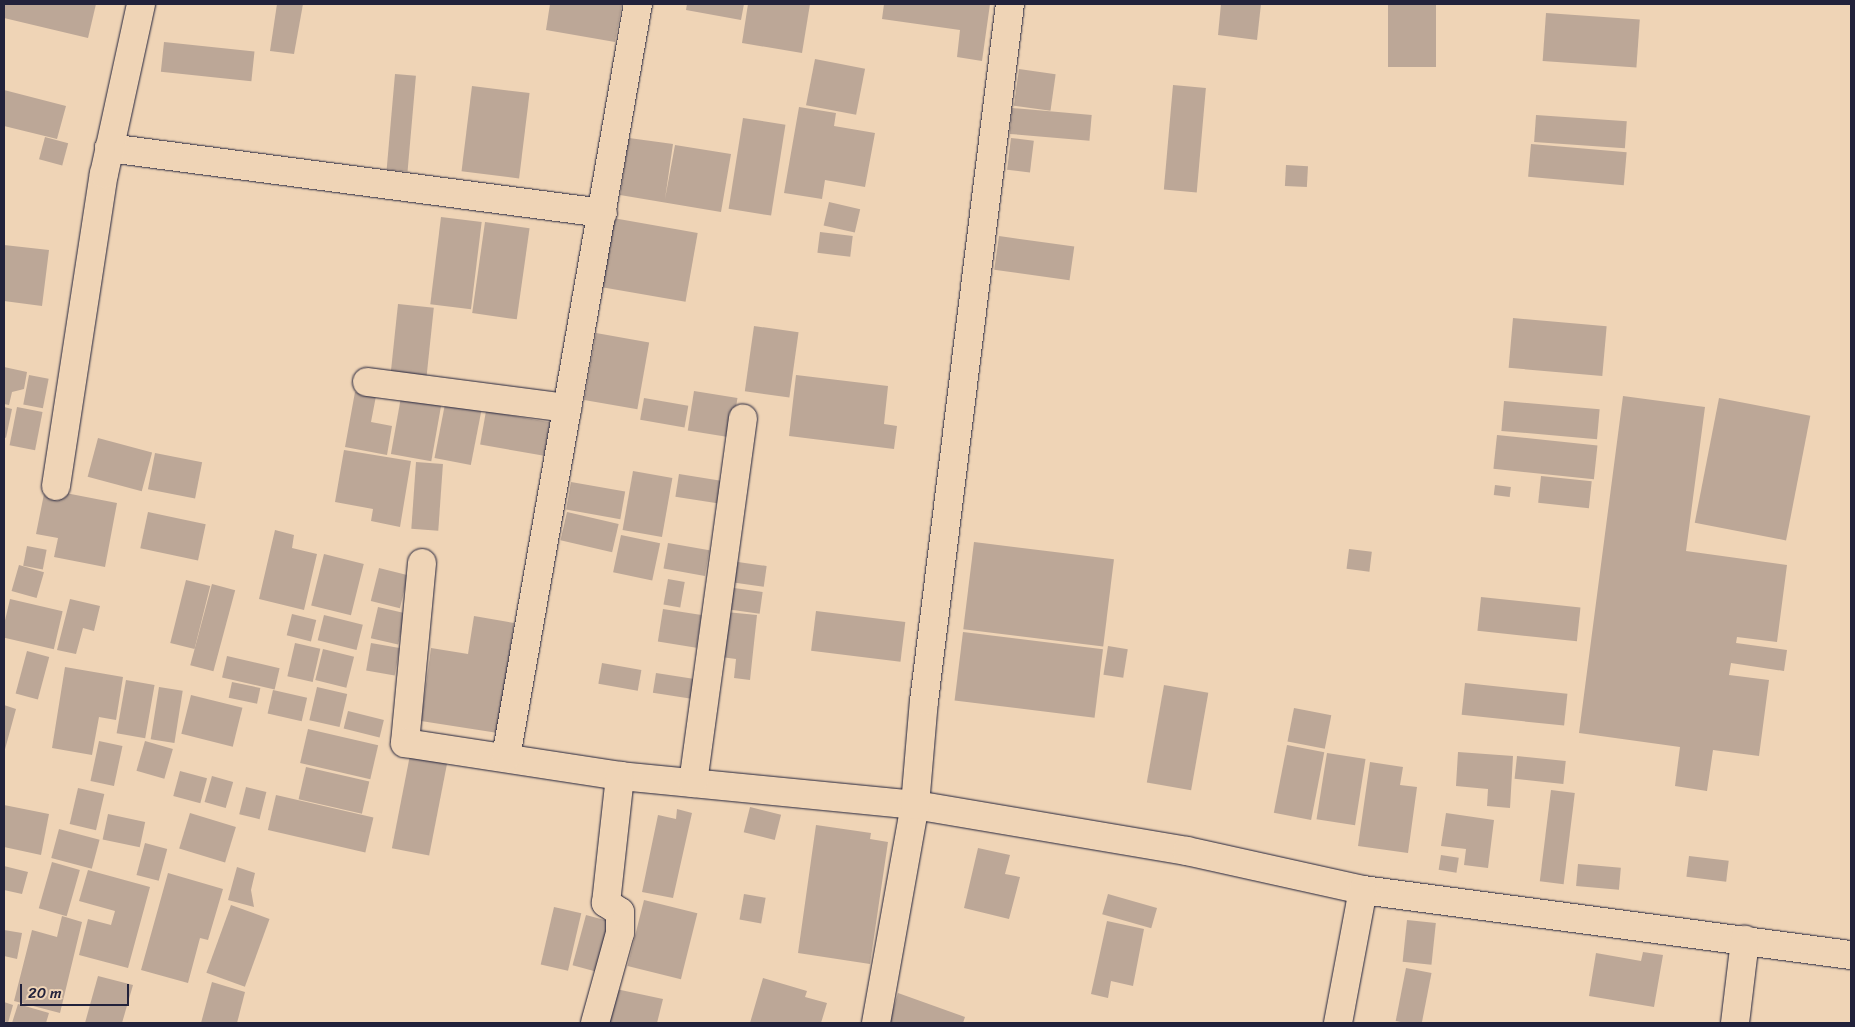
<!DOCTYPE html>
<style>
body{margin:0}
#map{position:relative;width:1855px;height:1027px;overflow:hidden;background:#efd4b6;font-family:Sriracha,sans-serif}
div>[style]{position:absolute}
[style*='--x']{left:calc(var(--x)*1px);top:calc(var(--y)*1px);width:calc(var(--w)*1px);rotate:calc(var(--a)*1deg)}
.building>*{inset:0;background:#bca797;transform-origin:0 0}
.roads{filter:drop-shadow(0 0 1px #22223b) drop-shadow(0 0 1px #22223b)}
.minor>*{height:28px;margin:-14px;padding:0 14px;transform-origin:14px;border-radius:14px;background:#efd4b6}
span{translate:-50% -50%;white-space:nowrap;text-align:center;line-height:1.15;-webkit-text-stroke:4px #efd4b6;paint-order:stroke}
.frame{position:absolute;inset:0;border:5px solid #22223b;pointer-events:none}
.scale{position:absolute;left:20px;top:984px;width:109px;height:22px;box-sizing:border-box;border:2px solid #22223b;border-top:0;padding-left:6px;font-size:15px;line-height:18px;white-space:nowrap;color:#22223b;-webkit-text-stroke:4px #efd4b6;paint-order:stroke}
</style>
<div id="map">
<div class="building">
<div style="clip-path:polygon(4px 4px,96px 4px,88px 38px,4px 18px)"></div>
<div style="clip-path:polygon(277px 4px,303px 4px,294px 54px,270px 51px)"></div>
<div style="clip-path:polygon(550px 4px,622px 4px,615px 42px,546px 30px)"></div>
<div style="clip-path:polygon(687px 4px,744px 4px,741px 20px,686px 10px)"></div>
<div style="clip-path:polygon(748px 4px,810px 4px,802px 53px,742px 43px)"></div>
<div style="clip-path:polygon(884px 4px,990px 4px,982px 61px,957px 57px,960px 30px,882px 19px)"></div>
<div style="clip-path:polygon(1221px 4px,1261px 4px,1257px 40px,1218px 35px)"></div>
<div style="left:1388px;top:4px;width:48px;height:63px"></div>
<div style="left:1546px;top:13px;width:94px;height:48px;rotate:4deg"></div>
<div style="left:164px;top:42px;width:91px;height:30px;rotate:6deg"></div>
<div style="left:815px;top:59px;width:51px;height:47px;rotate:11deg"></div>
<div style="left:1019px;top:69px;width:37px;height:37px;rotate:8deg"></div>
<div style="left:395px;top:74px;width:21px;height:96px;rotate:5deg"></div>
<div style="left:1173px;top:85px;width:33px;height:105px;rotate:5deg"></div>
<div style="left:472px;top:86px;width:58px;height:86px;rotate:7deg"></div>
<div style="clip-path:polygon(4px 90px,66px 106px,57px 139px,4px 126px)"></div>
<div style="clip-path:polygon(799px 107px,836px 113px,834px 126px,875px 133px,865px 187px,825px 180px,822px 199px,784px 193px)"></div>
<div style="left:1012px;top:108px;width:80px;height:26px;rotate:5deg"></div>
<div style="left:1536px;top:115px;width:91px;height:27px;rotate:4deg"></div>
<div style="left:743px;top:118px;width:43px;height:92px;rotate:9deg"></div>
<div style="left:45px;top:137px;width:24px;height:23px;rotate:15deg"></div>
<div style="clip-path:polygon(629px 138px,673px 144px,665px 199px,675px 145px,731px 154px,721px 212px,620px 195px)"></div>
<div style="left:1011px;top:138px;width:23px;height:32px;rotate:7deg"></div>
<div style="left:1531px;top:144px;width:96px;height:33px;rotate:5deg"></div>
<div style="left:1286px;top:165px;width:22px;height:21px;rotate:3deg"></div>
<div style="left:829px;top:202px;width:32px;height:24px;rotate:13deg"></div>
<div style="left:441px;top:217px;width:41px;height:88px;rotate:7deg"></div>
<div style="left:613px;top:218px;width:86px;height:70px;rotate:10deg"></div>
<div style="left:485px;top:222px;width:45px;height:92px;rotate:8deg"></div>
<div style="left:820px;top:232px;width:33px;height:21px;rotate:7deg"></div>
<div style="left:999px;top:236px;width:76px;height:34px;rotate:8deg"></div>
<div style="clip-path:polygon(4px 245px,49px 250px,42px 306px,4px 301px)"></div>
<div style="left:398px;top:304px;width:36px;height:72px;rotate:6deg"></div>
<div style="left:1513px;top:318px;width:94px;height:50px;rotate:5deg"></div>
<div style="left:754px;top:326px;width:45px;height:66px;rotate:8deg"></div>
<div style="left:596px;top:333px;width:54px;height:68px;rotate:10deg"></div>
<div style="clip-path:polygon(4px 367px,27px 372px,24px 389px,12px 392px,9px 405px,4px 404px)"></div>
<div style="left:29px;top:375px;width:20px;height:30px;rotate:11deg"></div>
<div style="clip-path:polygon(796px 375px,888px 386px,884px 424px,897px 426px,894px 449px,789px 436px)"></div>
<div style="left:694px;top:391px;width:44px;height:40px;rotate:9deg"></div>
<div style="clip-path:polygon(355px 392px,376px 396px,371px 422px,392px 426px,387px 455px,345px 447px)"></div>
<div style="clip-path:polygon(1623px 396px,1705px 407px,1686px 551px,1787px 565px,1777px 642px,1737px 637px,1736px 643px,1787px 650px,1784px 671px,1731px 663px,1729px 675px,1769px 680px,1759px 756px,1713px 750px,1707px 791px,1675px 786px,1680px 747px,1579px 733px)"></div>
<div style="left:401px;top:397px;width:41px;height:58px;rotate:10deg"></div>
<div style="left:644px;top:398px;width:45px;height:22px;rotate:10deg"></div>
<div style="left:1719px;top:398px;width:93px;height:127px;rotate:11deg"></div>
<div style="left:1504px;top:401px;width:96px;height:30px;rotate:5deg"></div>
<div style="left:445px;top:404px;width:37px;height:55px;rotate:11deg"></div>
<div style="clip-path:polygon(4px 407px,12px 409px,6px 438px,4px 437px)"></div>
<div style="left:17px;top:407px;width:26px;height:39px;rotate:11deg"></div>
<div style="left:486px;top:411px;width:65px;height:34px;rotate:10deg"></div>
<div style="left:1497px;top:435px;width:101px;height:34px;rotate:6deg"></div>
<div style="left:98px;top:438px;width:56px;height:40px;rotate:15deg"></div>
<div style="clip-path:polygon(344px 450px,411px 461px,400px 527px,371px 521px,373px 509px,335px 502px)"></div>
<div style="left:155px;top:453px;width:48px;height:37px;rotate:11deg"></div>
<div style="left:416px;top:462px;width:27px;height:67px;rotate:4deg"></div>
<div style="left:633px;top:471px;width:40px;height:60px;rotate:10deg"></div>
<div style="left:679px;top:474px;width:44px;height:23px;rotate:9deg"></div>
<div style="left:1541px;top:476px;width:51px;height:27px;rotate:6deg"></div>
<div style="left:571px;top:482px;width:55px;height:28px;rotate:10deg"></div>
<div style="left:1495px;top:485px;width:16px;height:10px;rotate:7deg"></div>
<div style="clip-path:polygon(45px 489px,117px 503px,105px 567px,54px 557px,58px 538px,36px 534px)"></div>
<div style="left:148px;top:512px;width:59px;height:37px;rotate:12deg"></div>
<div style="left:567px;top:512px;width:53px;height:29px;rotate:13deg"></div>
<div style="clip-path:polygon(275px 530px,294px 535px,292px 548px,317px 554px,304px 610px,259px 599px)"></div>
<div style="left:621px;top:535px;width:40px;height:38px;rotate:12deg"></div>
<div style="left:974px;top:542px;width:141px;height:88px;rotate:7deg"></div>
<div style="left:668px;top:543px;width:42px;height:26px;rotate:10deg"></div>
<div style="left:27px;top:546px;width:20px;height:20px;rotate:11deg"></div>
<div style="left:1349px;top:549px;width:23px;height:20px;rotate:7deg"></div>
<div style="left:324px;top:554px;width:41px;height:53px;rotate:14deg"></div>
<div style="left:731px;top:561px;width:36px;height:21px;rotate:8deg"></div>
<div style="left:19px;top:565px;width:26px;height:27px;rotate:16deg"></div>
<div style="left:379px;top:568px;width:30px;height:34px;rotate:14deg"></div>
<div style="left:668px;top:579px;width:17px;height:26px;rotate:10deg"></div>
<div style="left:186px;top:580px;width:25px;height:65px;rotate:14deg"></div>
<div style="left:212px;top:584px;width:24px;height:84px;rotate:15deg"></div>
<div style="left:727px;top:587px;width:36px;height:22px;rotate:8deg"></div>
<div style="left:1481px;top:597px;width:100px;height:34px;rotate:6deg"></div>
<div style="left:10px;top:599px;width:54px;height:39px;rotate:13deg"></div>
<div style="clip-path:polygon(70px 599px,100px 606px,94px 631px,83px 628px,76px 654px,57px 650px)"></div>
<div style="left:378px;top:607px;width:28px;height:32px;rotate:13deg"></div>
<div style="left:663px;top:609px;width:39px;height:33px;rotate:9deg"></div>
<div style="left:816px;top:611px;width:90px;height:40px;rotate:7deg"></div>
<div style="clip-path:polygon(726px 612px,757px 615px,750px 680px,734px 678px,736px 659px,721px 657px)"></div>
<div style="left:292px;top:614px;width:25px;height:22px;rotate:14deg"></div>
<div style="left:324px;top:615px;width:40px;height:26px;rotate:14deg"></div>
<div style="clip-path:polygon(474px 616px,514px 623px,498px 733px,421px 721px,431px 648px,468px 654px)"></div>
<div style="left:963px;top:632px;width:141px;height:69px;rotate:7deg"></div>
<div style="left:295px;top:643px;width:26px;height:34px;rotate:13deg"></div>
<div style="left:371px;top:643px;width:29px;height:28px;rotate:10deg"></div>
<div style="left:1108px;top:646px;width:20px;height:29px;rotate:9deg"></div>
<div style="left:323px;top:649px;width:32px;height:32px;rotate:14deg"></div>
<div style="left:27px;top:651px;width:23px;height:44px;rotate:15deg"></div>
<div style="left:227px;top:656px;width:54px;height:22px;rotate:13deg"></div>
<div style="left:602px;top:663px;width:40px;height:21px;rotate:10deg"></div>
<div style="clip-path:polygon(65px 667px,123px 677px,116px 720px,99px 717px,92px 755px,52px 748px)"></div>
<div style="left:656px;top:673px;width:39px;height:20px;rotate:9deg"></div>
<div style="left:126px;top:680px;width:29px;height:54px;rotate:10deg"></div>
<div style="left:232px;top:682px;width:29px;height:16px;rotate:12deg"></div>
<div style="left:1465px;top:683px;width:103px;height:32px;rotate:6deg"></div>
<div style="left:1164px;top:685px;width:45px;height:99px;rotate:10deg"></div>
<div style="left:159px;top:687px;width:24px;height:53px;rotate:9deg"></div>
<div style="left:317px;top:687px;width:31px;height:34px;rotate:13deg"></div>
<div style="left:273px;top:690px;width:35px;height:24px;rotate:13deg"></div>
<div style="left:191px;top:695px;width:53px;height:40px;rotate:14deg"></div>
<div style="clip-path:polygon(4px 705px,16px 709px,4px 753px)"></div>
<div style="left:1294px;top:708px;width:38px;height:34px;rotate:11deg"></div>
<div style="left:348px;top:711px;width:37px;height:18px;rotate:14deg"></div>
<div style="left:308px;top:729px;width:72px;height:35px;rotate:13deg"></div>
<div style="left:99px;top:741px;width:24px;height:41px;rotate:12deg"></div>
<div style="left:145px;top:741px;width:29px;height:31px;rotate:16deg"></div>
<div style="left:1287px;top:745px;width:38px;height:69px;rotate:11deg"></div>
<div style="clip-path:polygon(1458px 752px,1513px 756px,1510px 808px,1487px 806px,1488px 789px,1456px 786px)"></div>
<div style="left:1327px;top:753px;width:39px;height:67px;rotate:9deg"></div>
<div style="left:410px;top:755px;width:38px;height:95px;rotate:11deg"></div>
<div style="left:1517px;top:756px;width:49px;height:23px;rotate:6deg"></div>
<div style="clip-path:polygon(1370px 762px,1403px 767px,1400px 785px,1417px 787px,1408px 853px,1358px 846px)"></div>
<div style="left:306px;top:767px;width:65px;height:33px;rotate:13deg"></div>
<div style="left:180px;top:771px;width:28px;height:26px;rotate:15deg"></div>
<div style="left:212px;top:776px;width:22px;height:27px;rotate:16deg"></div>
<div style="left:246px;top:787px;width:21px;height:28px;rotate:14deg"></div>
<div style="left:78px;top:788px;width:27px;height:37px;rotate:13deg"></div>
<div style="left:1551px;top:790px;width:24px;height:92px;rotate:7deg"></div>
<div style="left:276px;top:795px;width:100px;height:36px;rotate:13deg"></div>
<div style="clip-path:polygon(4px 805px,49px 814px,41px 855px,4px 847px)"></div>
<div style="left:750px;top:807px;width:32px;height:26px;rotate:14deg"></div>
<div style="clip-path:polygon(677px 809px,692px 813px,673px 898px,642px 892px,658px 815px,676px 819px)"></div>
<div style="left:190px;top:813px;width:48px;height:37px;rotate:17deg"></div>
<div style="clip-path:polygon(1446px 813px,1494px 820px,1488px 868px,1464px 865px,1466px 849px,1441px 846px)"></div>
<div style="left:108px;top:814px;width:38px;height:26px;rotate:12deg"></div>
<div style="clip-path:polygon(816px 825px,871px 833px,870px 839px,888px 842px,870px 964px,798px 953px)"></div>
<div style="left:59px;top:829px;width:42px;height:30px;rotate:15deg"></div>
<div style="left:145px;top:843px;width:23px;height:33px;rotate:15deg"></div>
<div style="clip-path:polygon(978px 848px,1010px 855px,1005px 874px,1020px 877px,1009px 919px,964px 908px)"></div>
<div style="left:1441px;top:855px;width:18px;height:15px;rotate:9deg"></div>
<div style="left:1689px;top:856px;width:40px;height:21px;rotate:7deg"></div>
<div style="left:52px;top:862px;width:29px;height:48px;rotate:16deg"></div>
<div style="left:1578px;top:864px;width:43px;height:22px;rotate:5deg"></div>
<div style="clip-path:polygon(4px 866px,28px 872px,22px 894px,4px 890px)"></div>
<div style="clip-path:polygon(237px 867px,255px 873px,251px 890px,254px 907px,228px 900px)"></div>
<div style="clip-path:polygon(88px 870px,150px 887px,128px 968px,79px 955px,88px 919px,111px 925px,115px 911px,79px 901px)"></div>
<div style="clip-path:polygon(168px 873px,223px 889px,208px 940px,200px 938px,188px 983px,141px 970px)"></div>
<div style="left:744px;top:894px;width:22px;height:26px;rotate:10deg"></div>
<div style="left:1108px;top:894px;width:51px;height:21px;rotate:16deg"></div>
<div style="left:644px;top:900px;width:55px;height:68px;rotate:14deg"></div>
<div style="left:231px;top:905px;width:41px;height:72px;rotate:20deg"></div>
<div style="left:554px;top:907px;width:28px;height:59px;rotate:13deg"></div>
<div style="left:586px;top:915px;width:24px;height:52px;rotate:15deg"></div>
<div style="clip-path:polygon(62px 916px,82px 922px,60px 1013px,14px 1001px,32px 930px,57px 937px)"></div>
<div style="left:1407px;top:920px;width:29px;height:42px;rotate:6deg"></div>
<div style="clip-path:polygon(1107px 921px,1144px 929px,1133px 986px,1111px 981px,1108px 998px,1091px 994px)"></div>
<div style="clip-path:polygon(4px 930px,22px 933px,17px 959px,4px 956px)"></div>
<div style="clip-path:polygon(1643px 952px,1663px 955px,1654px 1007px,1589px 996px,1596px 953px,1641px 961px)"></div>
<div style="left:1406px;top:968px;width:26px;height:54px;rotate:11deg"></div>
<div style="clip-path:polygon(98px 976px,133px 985px,122px 1023px,85px 1023px)"></div>
<div style="clip-path:polygon(763px 978px,807px 991px,805px 997px,827px 1003px,821px 1023px,750px 1023px)"></div>
<div style="clip-path:polygon(212px 982px,245px 992px,237px 1023px,201px 1023px)"></div>
<div style="clip-path:polygon(616px 989px,663px 999px,657px 1023px,608px 1023px)"></div>
<div style="clip-path:polygon(898px 993px,965px 1017px,963px 1023px,889px 1023px)"></div>
<div style="clip-path:polygon(4px 1002px,13px 1005px,8px 1023px,4px 1021px)"></div>
<div style="clip-path:polygon(18px 1004px,49px 1013px,46px 1023px,12px 1023px)"></div>
</div>
<div class="roads">
<div class="minor">
<div style="--x:109;--y:148;--w:498;--a:7.5"></div>
<div style="--x:367;--y:382;--w:202;--a:7.4"></div>
<div style="--x:56;--y:486;--w:316;--a:-81.3"></div>
<div style="--x:104;--y:174;--w:174;--a:-77.7"></div>
<div style="--x:422;--y:563;--w:181;--a:95.4"></div>
<div style="--x:405;--y:743;--w:218;--a:8.7"></div>
<div style="--x:620;--y:776;--w:296;--a:5.6"></div>
<div style="--x:915;--y:805;--w:276;--a:9.6"></div>
<div style="--x:1187;--y:851;--w:180;--a:12.5"></div>
<div style="--x:1363;--y:890;--w:492;--a:7.6"></div>
<div style="--x:506;--y:757;--w:764;--a:-80.06"></div>
<div style="--x:693;--y:783;--w:368;--a:-82.2"></div>
<div style="--x:595;--y:1023;--w:93;--a:-74.5"></div>
<div style="--x:620;--y:933;--w:21;--a:-90"></div>
<div style="--x:620;--y:912;--w:17;--a:-147"></div>
<div style="--x:606;--y:903;--w:128;--a:-83.7"></div>
<div style="--x:876;--y:1023;--w:221;--a:-79.9"></div>
<div style="--x:915;--y:805;--w:104;--a:-85.1"></div>
<div style="--x:924;--y:701;--w:702;--a:-82.97"></div>
<div style="--x:1338;--y:1023;--w:135;--a:-79.4"></div>
<div style="--x:1735;--y:1023;--w:84;--a:-83.1"></div>
</div>
</div>
<div class="frame"></div>
<div class="scale">20 m</div>
</div>
